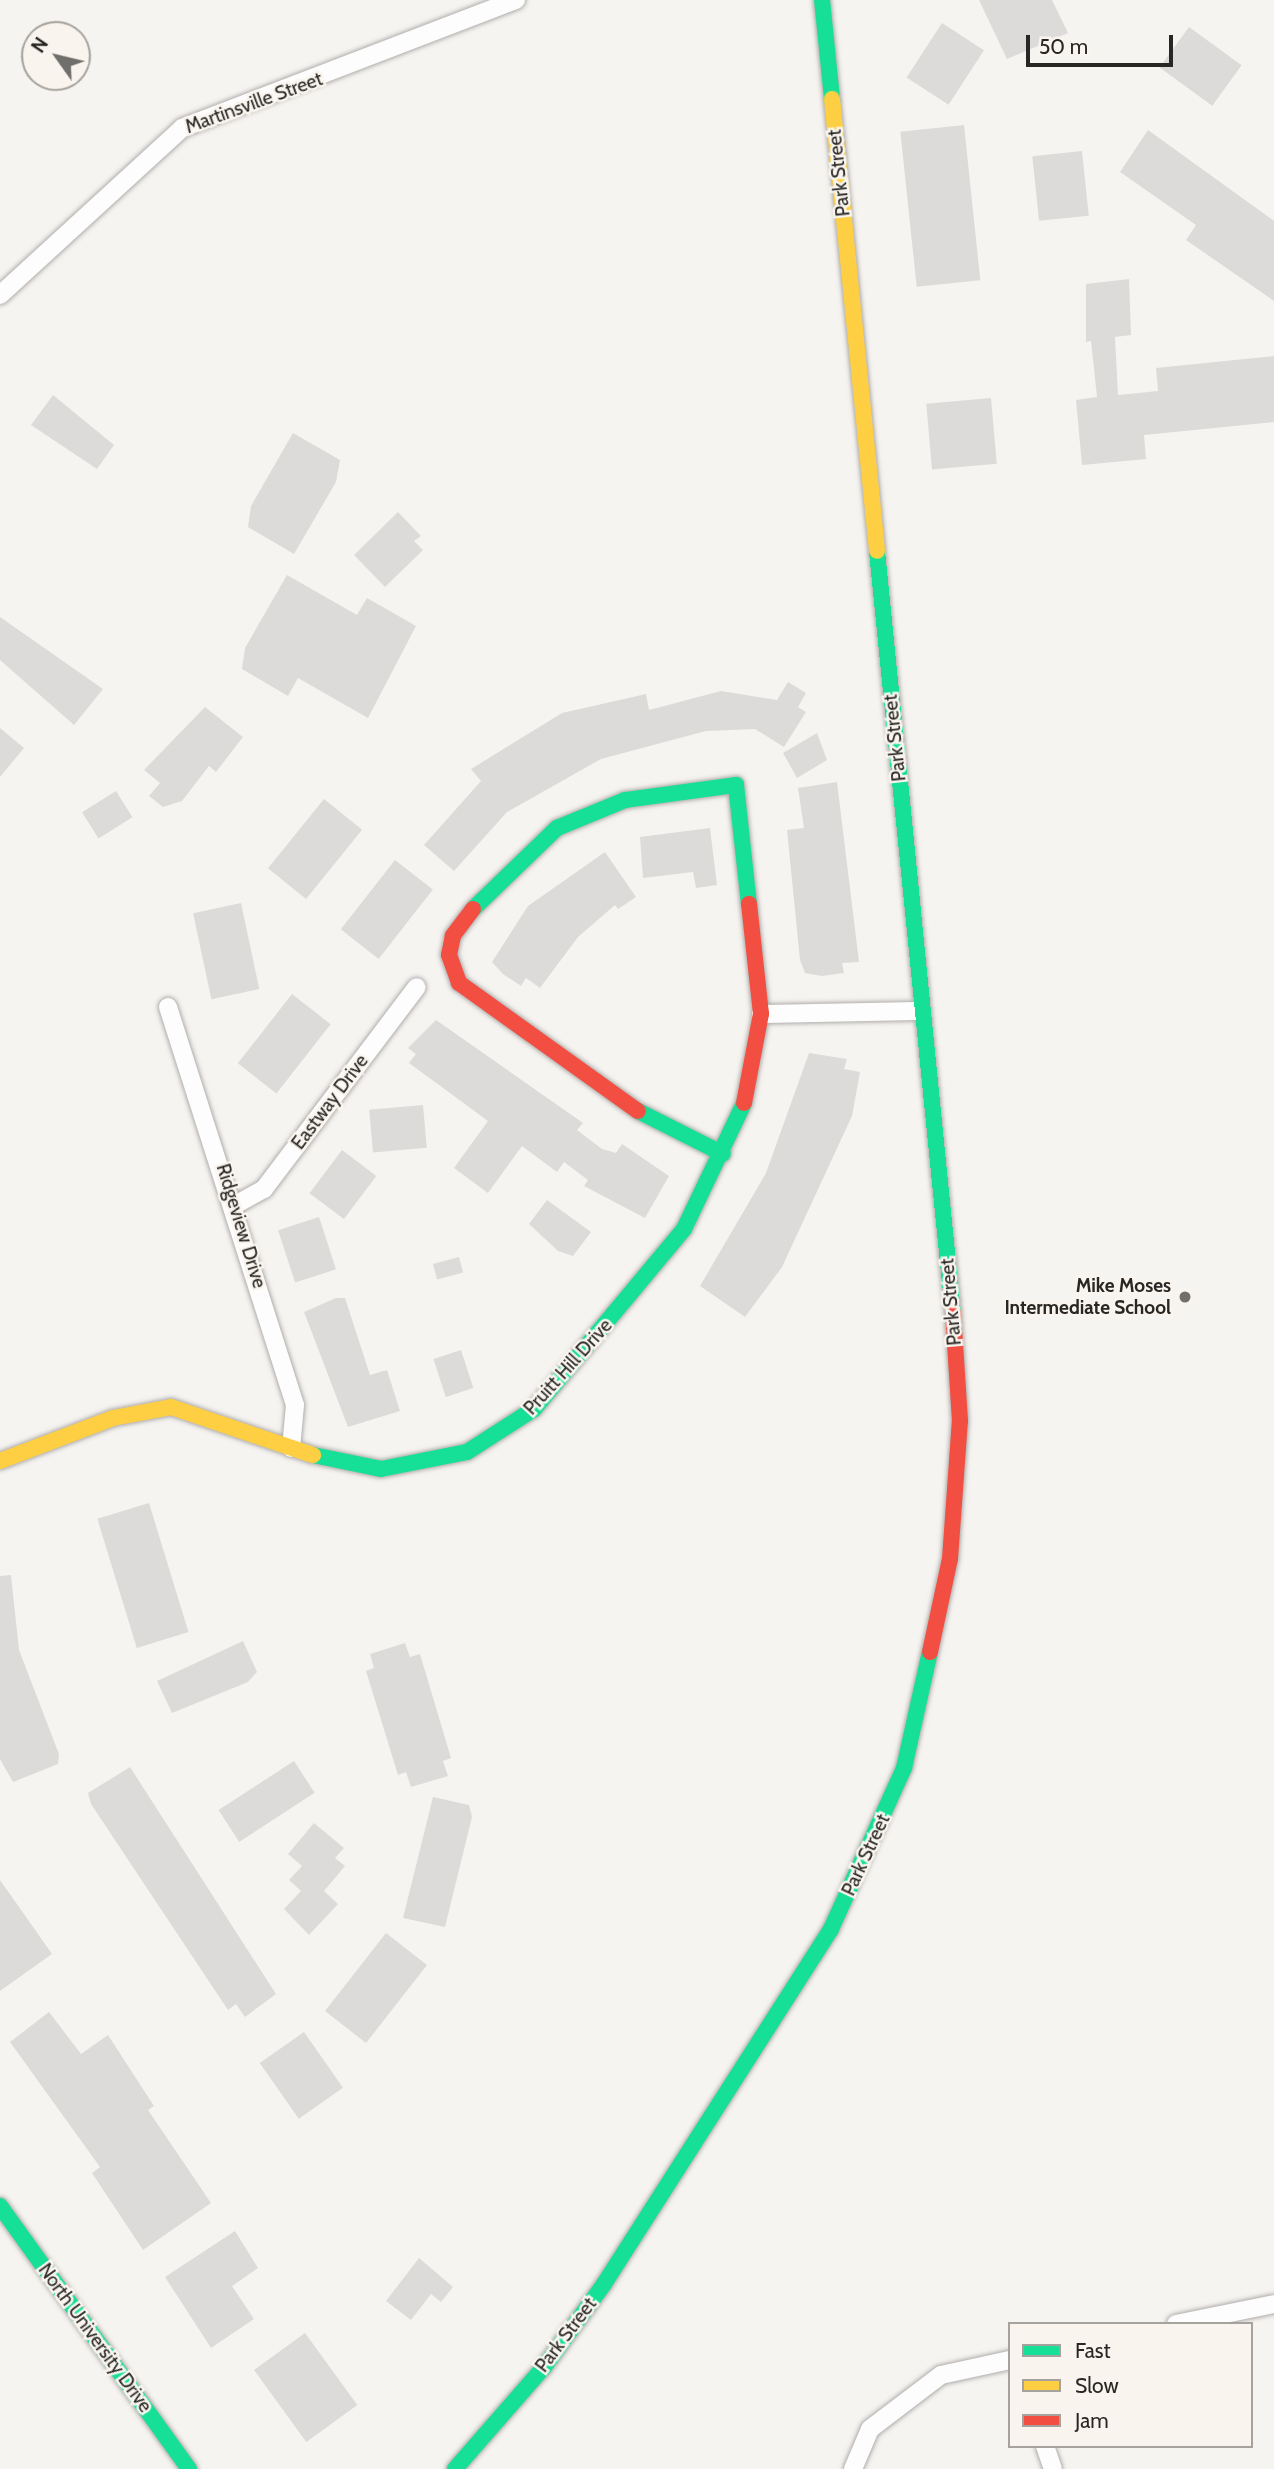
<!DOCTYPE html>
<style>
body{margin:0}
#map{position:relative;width:1274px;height:2469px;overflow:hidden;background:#f6f4f1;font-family:Cabin,sans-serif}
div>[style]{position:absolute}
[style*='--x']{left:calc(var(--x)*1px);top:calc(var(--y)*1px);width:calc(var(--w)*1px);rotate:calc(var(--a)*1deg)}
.building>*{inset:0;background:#dddbd9;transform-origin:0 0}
.roads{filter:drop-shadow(0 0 2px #b0aeac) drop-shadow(0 0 2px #b0aeac)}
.street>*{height:18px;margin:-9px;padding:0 9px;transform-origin:9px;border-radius:9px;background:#fefdfd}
.fast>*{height:16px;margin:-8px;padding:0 8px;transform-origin:8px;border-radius:8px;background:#16e098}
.slow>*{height:16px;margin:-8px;padding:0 8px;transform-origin:8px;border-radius:8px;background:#ffcf43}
.jam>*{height:16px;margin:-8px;padding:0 8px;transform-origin:8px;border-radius:8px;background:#f24e42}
.dots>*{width:19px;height:19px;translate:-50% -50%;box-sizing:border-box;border:4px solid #f9f5ee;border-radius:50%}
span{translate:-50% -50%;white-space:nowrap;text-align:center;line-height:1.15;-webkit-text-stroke:5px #f9f5ee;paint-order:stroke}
.street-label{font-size:19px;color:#292725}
.poi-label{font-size:19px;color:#292725;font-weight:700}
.right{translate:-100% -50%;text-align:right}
.legend{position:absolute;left:1008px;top:2322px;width:245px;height:126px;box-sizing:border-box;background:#f9f5ee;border:2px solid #a6a39e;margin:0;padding:9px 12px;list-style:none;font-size:21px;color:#292725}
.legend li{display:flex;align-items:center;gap:14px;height:35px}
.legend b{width:35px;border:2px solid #a6a39e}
.north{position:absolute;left:21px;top:21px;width:70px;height:70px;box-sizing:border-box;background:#f9f5ee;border:2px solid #a6a39e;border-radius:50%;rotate:304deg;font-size:19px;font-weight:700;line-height:28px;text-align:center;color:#292725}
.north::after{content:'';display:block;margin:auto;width:24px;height:32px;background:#716f6c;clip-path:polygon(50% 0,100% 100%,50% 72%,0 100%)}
.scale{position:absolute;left:1026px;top:35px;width:147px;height:32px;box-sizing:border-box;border:4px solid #292725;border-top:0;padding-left:9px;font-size:21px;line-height:24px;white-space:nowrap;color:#292725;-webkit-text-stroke:5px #f9f5ee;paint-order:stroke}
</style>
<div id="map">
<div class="building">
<div style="clip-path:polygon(979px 0,1052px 0,1068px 33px,1007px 59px)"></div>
<div style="left:942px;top:23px;width:50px;height:65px;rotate:33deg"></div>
<div style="left:1189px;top:27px;width:65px;height:50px;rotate:36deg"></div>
<div style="left:964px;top:125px;width:156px;height:64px;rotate:84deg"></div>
<div style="clip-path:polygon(1148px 130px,1274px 221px,1274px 301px,1186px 240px,1196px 225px,1120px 172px)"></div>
<div style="left:1082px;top:151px;width:65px;height:50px;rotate:84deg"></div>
<div style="clip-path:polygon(1129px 279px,1131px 335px,1115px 337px,1118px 395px,1158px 391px,1156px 368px,1274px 356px,1274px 422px,1144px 435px,1146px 459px,1082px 465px,1076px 400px,1097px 397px,1091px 341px,1086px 342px,1086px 284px)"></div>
<div style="clip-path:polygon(53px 395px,114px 445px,97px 469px,31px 425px)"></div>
<div style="left:991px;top:398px;width:66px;height:65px;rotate:85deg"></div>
<div style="clip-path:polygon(293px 433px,340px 460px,336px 482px,294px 554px,248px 527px,251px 506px)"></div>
<div style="clip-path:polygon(398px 512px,421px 536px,414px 541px,423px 550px,385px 587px,354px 555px)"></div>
<div style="clip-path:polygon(287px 575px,357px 615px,367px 598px,416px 626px,368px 718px,298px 678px,288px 696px,242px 669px,245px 648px)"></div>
<div style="clip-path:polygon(0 617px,103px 689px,74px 725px,0 660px)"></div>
<div style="clip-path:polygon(788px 682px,806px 693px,798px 707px,806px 712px,784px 747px,755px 729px,706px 731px,601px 759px,507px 812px,454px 871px,424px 845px,481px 781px,471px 769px,562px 713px,646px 694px,649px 710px,721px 691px,777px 700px)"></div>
<div style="clip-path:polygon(205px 707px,243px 737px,216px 772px,209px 766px,182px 801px,163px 807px,149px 796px,160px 783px,144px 770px)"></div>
<div style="clip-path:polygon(0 728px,24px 748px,0 777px)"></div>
<div style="clip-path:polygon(817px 733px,827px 760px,797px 778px,783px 753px)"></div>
<div style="clip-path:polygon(837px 782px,859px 962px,842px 963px,844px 973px,822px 976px,805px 973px,800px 960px,787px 830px,804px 828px,798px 788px)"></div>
<div style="left:116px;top:791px;width:31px;height:40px;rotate:58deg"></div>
<div style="left:324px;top:799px;width:49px;height:89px;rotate:39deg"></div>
<div style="clip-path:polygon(710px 828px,717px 885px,696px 888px,693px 872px,643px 878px,640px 837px)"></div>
<div style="clip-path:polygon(605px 852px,636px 897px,618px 909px,615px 905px,578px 937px,540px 988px,526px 978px,521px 986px,503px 974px,492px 962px,528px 906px)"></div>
<div style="left:395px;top:860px;width:48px;height:88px;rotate:38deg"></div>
<div style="left:241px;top:903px;width:88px;height:49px;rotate:78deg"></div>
<div style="left:292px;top:994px;width:49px;height:88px;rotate:38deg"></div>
<div style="clip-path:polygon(436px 1020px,583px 1123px,577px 1130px,602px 1149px,616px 1153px,622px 1144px,669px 1176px,645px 1218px,584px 1186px,588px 1180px,564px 1162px,557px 1172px,522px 1146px,488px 1193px,454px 1168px,488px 1121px,409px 1063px,416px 1054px,408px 1048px)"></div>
<div style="clip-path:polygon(809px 1053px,847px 1059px,844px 1069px,860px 1072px,852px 1116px,782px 1267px,745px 1317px,700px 1286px,766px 1173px)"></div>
<div style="left:423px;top:1105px;width:43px;height:54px;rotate:85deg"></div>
<div style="left:342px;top:1150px;width:43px;height:54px;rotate:37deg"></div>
<div style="clip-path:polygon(547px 1200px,591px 1232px,573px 1256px,558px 1251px,529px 1224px)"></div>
<div style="left:319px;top:1217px;width:55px;height:43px;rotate:72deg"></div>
<div style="left:459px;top:1257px;width:16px;height:27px;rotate:75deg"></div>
<div style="clip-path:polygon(336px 1298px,345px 1298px,370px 1375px,387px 1370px,400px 1411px,348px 1427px,304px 1312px)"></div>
<div style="left:461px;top:1350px;width:40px;height:29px;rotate:72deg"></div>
<div style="left:149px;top:1503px;width:135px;height:54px;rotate:73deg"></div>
<div style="clip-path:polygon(11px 1575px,19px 1650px,59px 1754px,58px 1764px,13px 1782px,0 1759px,0 1576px)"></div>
<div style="clip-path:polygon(243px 1641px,257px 1672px,248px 1682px,172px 1713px,157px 1681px)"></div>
<div style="clip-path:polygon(405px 1643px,410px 1657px,420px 1654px,451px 1758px,443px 1761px,448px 1776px,411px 1787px,406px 1772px,398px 1775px,366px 1671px,374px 1668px,370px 1654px)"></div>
<div style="left:294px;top:1761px;width:38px;height:90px;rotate:57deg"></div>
<div style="clip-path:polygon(130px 1767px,276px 1994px,245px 2017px,236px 2004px,228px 2010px,91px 1804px,88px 1793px)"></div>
<div style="clip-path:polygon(433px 1797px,469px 1805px,472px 1817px,445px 1927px,403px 1918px)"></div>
<div style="clip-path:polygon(314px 1823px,344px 1848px,335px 1858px,345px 1866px,324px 1891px,338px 1904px,309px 1935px,284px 1909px,301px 1891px,289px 1880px,302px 1866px,288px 1854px)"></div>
<div style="clip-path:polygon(0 1880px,52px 1954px,0 1991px)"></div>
<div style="left:386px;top:1933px;width:52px;height:99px;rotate:38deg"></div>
<div style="clip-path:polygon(49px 2012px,81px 2054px,108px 2035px,154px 2106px,148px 2110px,211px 2203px,143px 2250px,92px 2173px,100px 2167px,10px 2042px)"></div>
<div style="left:304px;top:2032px;width:68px;height:54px;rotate:55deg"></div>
<div style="clip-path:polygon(235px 2231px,258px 2268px,232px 2286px,254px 2319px,211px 2348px,165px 2277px)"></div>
<div style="clip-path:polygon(419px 2258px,453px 2287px,441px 2302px,431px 2294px,411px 2320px,386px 2301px)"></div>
<div style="left:305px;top:2333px;width:89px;height:63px;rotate:54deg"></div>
</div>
<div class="roads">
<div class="street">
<div style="--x:0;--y:295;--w:247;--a:-42.5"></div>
<div style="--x:182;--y:128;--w:358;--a:-21"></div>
<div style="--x:168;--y:1007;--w:418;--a:72.3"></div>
<div style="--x:295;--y:1405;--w:43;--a:95.3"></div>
<div style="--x:761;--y:1014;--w:160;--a:-1.1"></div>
<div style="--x:235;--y:1205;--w:33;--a:-29"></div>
<div style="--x:264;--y:1189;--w:253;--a:-52.9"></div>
<div style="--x:1176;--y:2324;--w:100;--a:-11.5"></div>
<div style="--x:1045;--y:2446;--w:24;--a:71"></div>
<div style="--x:853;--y:2469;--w:43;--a:-67"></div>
<div style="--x:870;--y:2429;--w:89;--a:-37.3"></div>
<div style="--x:941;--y:2375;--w:71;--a:-12.3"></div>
</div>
<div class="fast">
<div style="--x:822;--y:0;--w:100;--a:84.2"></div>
<div style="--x:877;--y:551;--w:765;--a:84.3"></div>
<div style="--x:473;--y:909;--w:117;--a:-44"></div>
<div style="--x:557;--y:828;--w:74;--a:-22.4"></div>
<div style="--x:625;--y:800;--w:112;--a:-7.7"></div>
<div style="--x:736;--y:785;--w:120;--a:83.8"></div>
<div style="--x:638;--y:1111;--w:95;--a:26.8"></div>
<div style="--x:313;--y:1455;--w:69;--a:11.6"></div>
<div style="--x:381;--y:1469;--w:88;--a:-11.2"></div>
<div style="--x:467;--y:1452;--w:80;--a:-32.7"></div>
<div style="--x:534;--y:1409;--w:234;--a:-50.2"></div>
<div style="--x:684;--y:1229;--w:140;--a:-64.5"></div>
<div style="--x:0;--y:2206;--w:324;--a:54.3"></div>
<div style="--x:455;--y:2469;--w:135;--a:-48.9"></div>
<div style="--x:544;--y:2367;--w:102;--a:-54.1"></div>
<div style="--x:604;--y:2284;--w:421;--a:-57.4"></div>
<div style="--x:831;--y:1929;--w:177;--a:-65.6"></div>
<div style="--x:904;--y:1768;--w:119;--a:-77.4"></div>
</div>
<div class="slow">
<div style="--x:832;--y:99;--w:454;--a:84.3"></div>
<div style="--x:0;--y:1461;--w:121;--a:-20.8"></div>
<div style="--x:113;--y:1418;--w:59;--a:-10.7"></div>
<div style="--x:171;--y:1407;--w:150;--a:18.7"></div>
</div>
<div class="jam">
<div style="--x:473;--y:909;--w:34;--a:127"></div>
<div style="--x:453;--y:936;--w:19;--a:102"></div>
<div style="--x:449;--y:955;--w:30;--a:70"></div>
<div style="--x:459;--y:983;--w:220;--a:35.6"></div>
<div style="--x:744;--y:1103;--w:91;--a:-79.2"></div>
<div style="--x:761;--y:1014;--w:111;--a:-96.2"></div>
<div style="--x:930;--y:1652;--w:95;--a:-77.9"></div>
<div style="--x:950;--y:1559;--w:138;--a:-85.9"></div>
<div style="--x:960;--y:1421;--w:109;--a:-93.7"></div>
</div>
</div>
<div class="dots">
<div style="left:1185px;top:1297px;background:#716f6c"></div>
</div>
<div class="street-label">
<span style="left:254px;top:103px;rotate:-20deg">Martinsville Street</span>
<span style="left:839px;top:173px;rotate:-96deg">Park Street</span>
<span style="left:895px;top:738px;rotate:-96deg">Park Street</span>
<span style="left:330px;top:1102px;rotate:-53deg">Eastway Drive</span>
<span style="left:241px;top:1226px;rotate:73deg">Ridgeview Drive</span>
<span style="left:951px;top:1302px;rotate:-95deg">Park Street</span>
<span style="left:568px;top:1367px;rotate:-48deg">Pruitt Hill Drive</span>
<span style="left:866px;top:1855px;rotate:-65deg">Park Street</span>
<span style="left:566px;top:2335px;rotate:-53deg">Park Street</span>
<span style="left:95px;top:2338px;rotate:54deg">North University Drive</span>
</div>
<div class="poi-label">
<span class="right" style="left:1171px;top:1297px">Mike Moses<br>Intermediate School</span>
</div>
<ul class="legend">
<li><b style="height:9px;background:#16e098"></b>Fast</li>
<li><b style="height:9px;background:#ffcf43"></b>Slow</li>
<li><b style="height:9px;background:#f24e42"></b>Jam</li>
</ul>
<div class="north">N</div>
<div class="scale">50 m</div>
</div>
